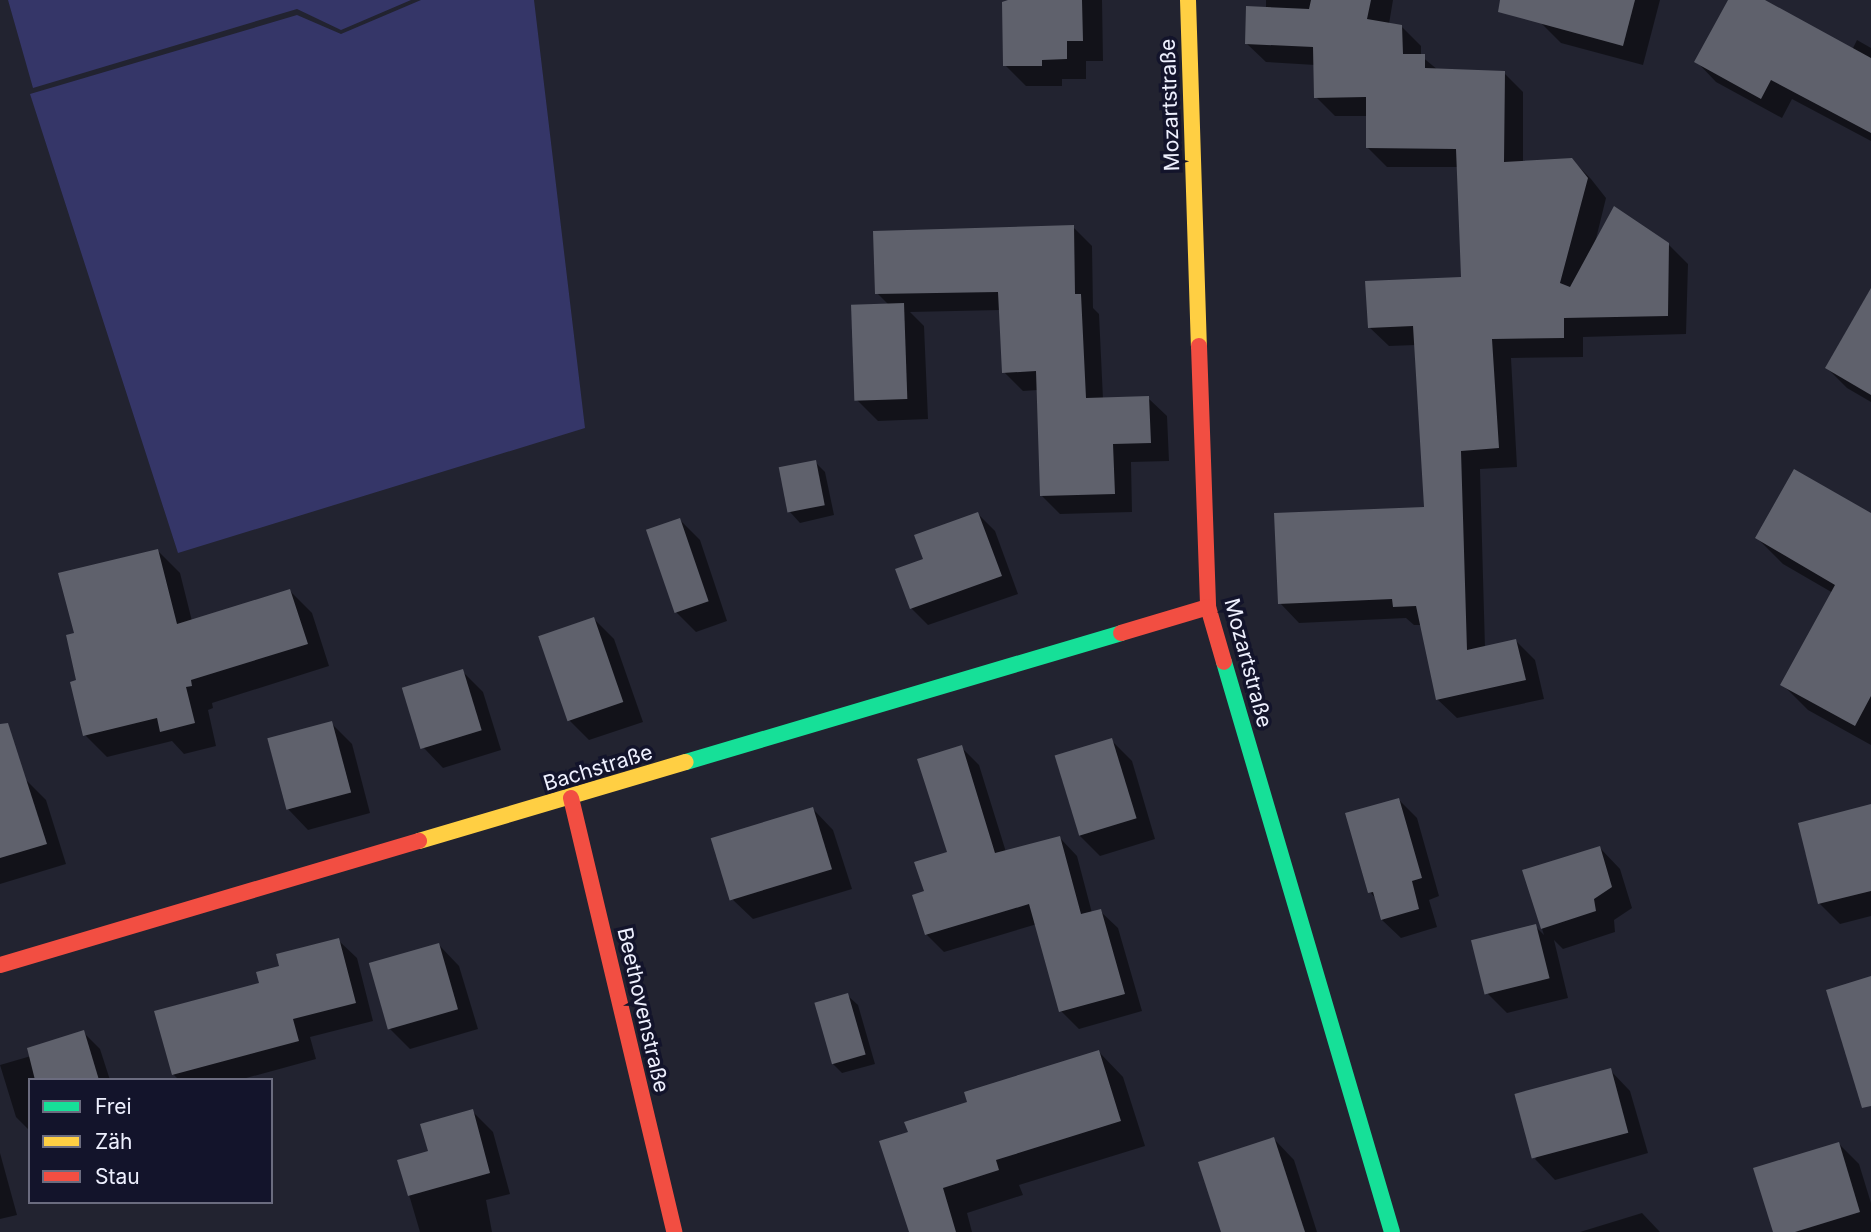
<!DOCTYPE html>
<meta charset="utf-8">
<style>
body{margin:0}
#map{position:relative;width:1871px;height:1232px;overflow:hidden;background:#222330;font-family:Inter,sans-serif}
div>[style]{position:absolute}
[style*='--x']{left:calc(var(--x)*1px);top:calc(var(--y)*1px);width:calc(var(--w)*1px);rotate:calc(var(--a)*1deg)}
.green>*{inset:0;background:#353668}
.shadow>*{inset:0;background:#0007}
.building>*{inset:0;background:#5f616c;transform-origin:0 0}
.fast>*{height:16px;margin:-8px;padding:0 8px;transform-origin:8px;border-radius:8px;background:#16e098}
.slow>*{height:16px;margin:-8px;padding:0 8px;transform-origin:8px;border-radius:8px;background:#ffcf43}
.jam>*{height:16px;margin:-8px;padding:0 8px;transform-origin:8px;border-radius:8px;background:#f24e42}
span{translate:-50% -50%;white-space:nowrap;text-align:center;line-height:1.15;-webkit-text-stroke:7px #13142b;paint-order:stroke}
.street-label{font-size:21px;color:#eef0fe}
.legend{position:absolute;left:28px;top:1078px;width:245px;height:126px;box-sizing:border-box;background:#13142b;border:2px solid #6b6c7f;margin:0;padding:9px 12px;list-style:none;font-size:21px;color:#eef0fe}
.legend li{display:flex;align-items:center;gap:14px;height:35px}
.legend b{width:35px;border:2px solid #6b6c7f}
</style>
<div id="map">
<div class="green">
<div style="clip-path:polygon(8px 0,411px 0,341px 30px,297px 9px,33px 88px)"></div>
<div style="clip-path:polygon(421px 0,534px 0,585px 428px,178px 553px,30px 94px,297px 15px,341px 34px)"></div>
</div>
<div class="shadow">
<div style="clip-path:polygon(1010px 0,1102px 0,1103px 61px,1086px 61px,1086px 79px,1062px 79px,1062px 86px,1026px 86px,1005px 65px)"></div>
<div style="clip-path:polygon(1266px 0,1393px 0,1389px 24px,1402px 27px,1421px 46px,1421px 56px,1438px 70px,1504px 73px,1523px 92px,1523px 162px,1572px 160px,1591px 179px,1606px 198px,1595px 243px,1668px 244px,1688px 264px,1686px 334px,1583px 337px,1583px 357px,1511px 358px,1517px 467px,1480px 469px,1485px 648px,1516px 641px,1535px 660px,1544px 699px,1457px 718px,1437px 699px,1421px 625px,1414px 625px,1406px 618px,1299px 623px,1280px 603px,1426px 509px,1416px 345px,1389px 346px,1369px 327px,1463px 278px,1459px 167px,1387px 167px,1368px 148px,1368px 116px,1335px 116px,1316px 97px,1315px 65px,1266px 62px,1246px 43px,1266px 9px)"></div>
<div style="clip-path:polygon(1546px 0,1660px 0,1643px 65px,1561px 43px,1540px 22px)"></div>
<div style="clip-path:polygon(1730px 0,1762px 0,1852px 50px,1857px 40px,1871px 48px,1871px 141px,1792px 99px,1782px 118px,1716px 82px,1696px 61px)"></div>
<div style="clip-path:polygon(1073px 227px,1092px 246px,1093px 308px,1099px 314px,1103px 399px,1148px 398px,1167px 416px,1169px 461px,1131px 462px,1132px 512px,1060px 514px,1042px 496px,1038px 390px,1023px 391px,1004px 372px,1001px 310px,910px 312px,924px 326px,928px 419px,878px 421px,857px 400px,890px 306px,877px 293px)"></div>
<div style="clip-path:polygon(1871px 322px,1871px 402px,1847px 388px,1827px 368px)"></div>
<div style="clip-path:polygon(815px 462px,825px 472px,834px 515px,800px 523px,790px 512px)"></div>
<div style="clip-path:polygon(978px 514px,995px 531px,1018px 594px,928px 625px,911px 608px)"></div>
<div style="clip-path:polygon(1871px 516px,1871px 745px,1808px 710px,1783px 685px,1833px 593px,1783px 564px,1757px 538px)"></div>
<div style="clip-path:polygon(680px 520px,700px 540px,727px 621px,696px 632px,675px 611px)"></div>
<div style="clip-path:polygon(158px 551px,180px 573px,192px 621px,290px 591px,312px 613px,329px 666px,212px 703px,213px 708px,208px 710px,216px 746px,184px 754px,172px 741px,107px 757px,85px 735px,76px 635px)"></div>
<div style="clip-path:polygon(594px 619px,614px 639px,643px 722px,589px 740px,569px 720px)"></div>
<div style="clip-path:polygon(462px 671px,483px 692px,501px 750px,443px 768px,423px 747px)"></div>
<div style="clip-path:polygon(331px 723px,352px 744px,370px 813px,308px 830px,288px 809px)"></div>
<div style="clip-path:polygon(1111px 740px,1132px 761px,1155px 839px,1100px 856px,1079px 835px)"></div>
<div style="clip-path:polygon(961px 747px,979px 765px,1006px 852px,1060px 838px,1077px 856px,1092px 913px,1100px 911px,1118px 928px,1142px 1011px,1079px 1029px,1061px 1011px,1037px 924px,944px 952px,926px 934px,926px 892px,949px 853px)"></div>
<div style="clip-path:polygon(25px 779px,46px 800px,66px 864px,0 884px,0 787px)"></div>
<div style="clip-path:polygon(1399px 800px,1417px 818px,1439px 896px,1429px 900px,1437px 927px,1401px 938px,1382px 920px,1377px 900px,1370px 892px)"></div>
<div style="clip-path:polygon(1871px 806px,1871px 916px,1840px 924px,1819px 903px)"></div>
<div style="clip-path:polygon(813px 809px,833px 830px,852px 889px,753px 919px,732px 899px)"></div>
<div style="clip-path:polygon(1600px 848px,1620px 869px,1632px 908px,1614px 920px,1615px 932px,1563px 949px,1554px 940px,1568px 998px,1507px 1013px,1486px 992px,1535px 926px,1544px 935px,1524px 871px)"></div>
<div style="clip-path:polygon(338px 940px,357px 958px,373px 1021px,310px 1037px,316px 1059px,239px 1080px,179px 1080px,173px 1074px,281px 967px)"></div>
<div style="clip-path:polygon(439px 945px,459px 966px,478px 1029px,410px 1049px,390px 1029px)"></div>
<div style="clip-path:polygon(847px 995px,858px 1005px,875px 1064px,842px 1073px,832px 1063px)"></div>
<div style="clip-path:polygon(83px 1032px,100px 1049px,110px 1080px,30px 1080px,30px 1131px,16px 1117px,0 1065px,31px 1056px)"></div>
<div style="clip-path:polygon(1099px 1052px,1123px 1077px,1145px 1146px,1019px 1185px,1023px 1195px,967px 1213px,972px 1232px,911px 1232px,910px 1134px,970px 1103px)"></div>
<div style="clip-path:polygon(1610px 1070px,1630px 1091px,1648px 1153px,1555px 1180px,1535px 1159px)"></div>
<div style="clip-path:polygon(472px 1111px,493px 1132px,510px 1194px,486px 1200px,492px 1232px,420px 1232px,399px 1161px,430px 1153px)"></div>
<div style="clip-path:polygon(1274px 1139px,1294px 1160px,1317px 1232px,1223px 1232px)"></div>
<div style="clip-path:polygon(1839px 1144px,1859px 1164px,1871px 1203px,1871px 1232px,1775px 1232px)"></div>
<div style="clip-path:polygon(0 1153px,17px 1215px,0 1219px)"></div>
<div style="clip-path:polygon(1642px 1213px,1660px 1232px,1580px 1232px)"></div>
</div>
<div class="building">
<div style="clip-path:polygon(1008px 0,1082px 0,1083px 41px,1067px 41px,1067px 59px,1042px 60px,1042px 66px,1003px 66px,1002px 2px)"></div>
<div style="clip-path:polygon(1311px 0,1371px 0,1367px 19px,1402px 25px,1403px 54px,1425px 54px,1425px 68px,1505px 71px,1504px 162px,1572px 158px,1588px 178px,1560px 283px,1570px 287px,1614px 206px,1669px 243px,1668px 316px,1564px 318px,1564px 338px,1492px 339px,1499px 448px,1461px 451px,1467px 650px,1516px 639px,1526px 680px,1436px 700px,1416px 606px,1393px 607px,1392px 599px,1278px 604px,1274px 513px,1424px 507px,1413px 326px,1368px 328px,1365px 281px,1461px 277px,1456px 149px,1366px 148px,1366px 97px,1314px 98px,1313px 47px,1245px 44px,1246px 6px,1309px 9px)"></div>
<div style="clip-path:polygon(1500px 0,1635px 0,1623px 46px,1498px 12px)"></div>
<div style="clip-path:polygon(1728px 0,1765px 0,1871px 58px,1871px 133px,1771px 80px,1761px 99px,1694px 62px)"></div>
<div style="clip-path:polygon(1074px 225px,1075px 294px,1081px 294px,1086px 398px,1149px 396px,1151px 443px,1113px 444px,1115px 494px,1040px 496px,1036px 371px,1002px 373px,998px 292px,875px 294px,873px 231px)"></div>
<div style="clip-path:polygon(1871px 288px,1871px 395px,1825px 368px)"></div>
<div style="left:904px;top:303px;width:96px;height:53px;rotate:88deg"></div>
<div style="left:816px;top:460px;width:46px;height:38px;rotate:79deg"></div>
<div style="clip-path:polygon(1794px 469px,1871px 513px,1871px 696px,1855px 726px,1780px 685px,1835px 585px,1755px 538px)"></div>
<div style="clip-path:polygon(978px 512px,1002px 576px,910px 609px,895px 569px,923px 559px,914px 535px)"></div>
<div style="left:680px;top:518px;width:88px;height:36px;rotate:71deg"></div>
<div style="clip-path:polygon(158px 549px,177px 624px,290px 589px,308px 644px,191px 680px,192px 686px,186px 687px,195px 723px,160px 732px,157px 718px,83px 736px,70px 682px,76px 680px,66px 635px,74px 633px,58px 573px)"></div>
<div style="left:594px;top:617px;width:90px;height:59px;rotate:71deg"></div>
<div style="left:463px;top:669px;width:64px;height:64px;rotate:73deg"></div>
<div style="left:332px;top:721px;width:74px;height:67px;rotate:75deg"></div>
<div style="clip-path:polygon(8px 723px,47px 844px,0 858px,0 724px)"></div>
<div style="left:1112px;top:738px;width:84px;height:60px;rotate:73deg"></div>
<div style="clip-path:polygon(962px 745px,995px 853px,1060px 836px,1081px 914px,1101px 909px,1125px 994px,1059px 1012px,1029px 904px,925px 935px,912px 895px,924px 891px,914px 862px,947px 852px,917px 759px)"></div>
<div style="clip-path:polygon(1399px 798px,1422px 878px,1412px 881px,1419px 909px,1381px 920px,1373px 892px,1368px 893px,1345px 813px)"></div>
<div style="clip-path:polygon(1871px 804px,1871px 891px,1818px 904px,1798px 823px)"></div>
<div style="left:813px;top:807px;width:65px;height:107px;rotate:73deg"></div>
<div style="clip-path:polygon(1600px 846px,1612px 887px,1594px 899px,1596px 911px,1541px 929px,1522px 870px)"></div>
<div style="left:1536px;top:924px;width:56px;height:67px;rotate:76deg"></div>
<div style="clip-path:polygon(339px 938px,356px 1003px,293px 1019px,299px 1041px,172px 1075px,154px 1011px,259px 983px,256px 972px,279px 966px,276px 954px)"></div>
<div style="left:439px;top:943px;width:69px;height:73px;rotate:74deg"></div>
<div style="clip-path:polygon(1871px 976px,1871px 1106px,1862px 1108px,1826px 990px)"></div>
<div style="left:848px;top:993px;width:64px;height:35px;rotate:74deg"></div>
<div style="clip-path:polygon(84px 1030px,99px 1080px,35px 1080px,27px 1048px)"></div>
<div style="clip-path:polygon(1099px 1050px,1121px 1121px,996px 1160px,999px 1170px,943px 1188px,956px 1232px,909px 1232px,879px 1141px,908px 1132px,904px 1122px,967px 1102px,964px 1092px)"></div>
<div style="left:1611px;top:1068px;width:67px;height:100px;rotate:75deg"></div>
<div style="clip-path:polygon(473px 1109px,490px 1173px,408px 1196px,397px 1160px,428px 1151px,420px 1124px)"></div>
<div style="clip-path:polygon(1274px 1137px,1305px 1232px,1221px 1232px,1198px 1162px)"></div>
<div style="clip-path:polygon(1839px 1142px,1860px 1212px,1795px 1232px,1773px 1232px,1753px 1168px)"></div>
</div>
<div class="fast">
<div style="--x:1224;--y:662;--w:594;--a:73.58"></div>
<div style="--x:686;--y:762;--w:454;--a:-16.5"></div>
</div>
<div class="slow">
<div style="--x:1188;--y:0;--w:346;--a:88.2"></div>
<div style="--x:419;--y:841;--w:278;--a:-16.5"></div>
</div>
<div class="jam">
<div style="--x:1199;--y:346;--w:261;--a:88"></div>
<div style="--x:1208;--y:607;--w:57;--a:73.8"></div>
<div style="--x:1121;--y:633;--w:91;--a:-16.6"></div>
<div style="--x:571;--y:798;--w:446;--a:76.6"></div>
<div style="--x:0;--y:965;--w:437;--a:-16.5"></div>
</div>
<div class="street-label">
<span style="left:1170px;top:105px;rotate:-92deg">Mozartstraße</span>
<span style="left:1248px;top:663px;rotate:75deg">Mozartstraße</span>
<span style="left:598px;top:768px;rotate:-17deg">Bachstraße</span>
<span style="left:643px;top:1010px;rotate:77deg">Beethovenstraße</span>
</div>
<ul class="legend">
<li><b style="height:9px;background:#16e098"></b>Frei</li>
<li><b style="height:9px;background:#ffcf43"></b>Zäh</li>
<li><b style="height:9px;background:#f24e42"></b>Stau</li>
</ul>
</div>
